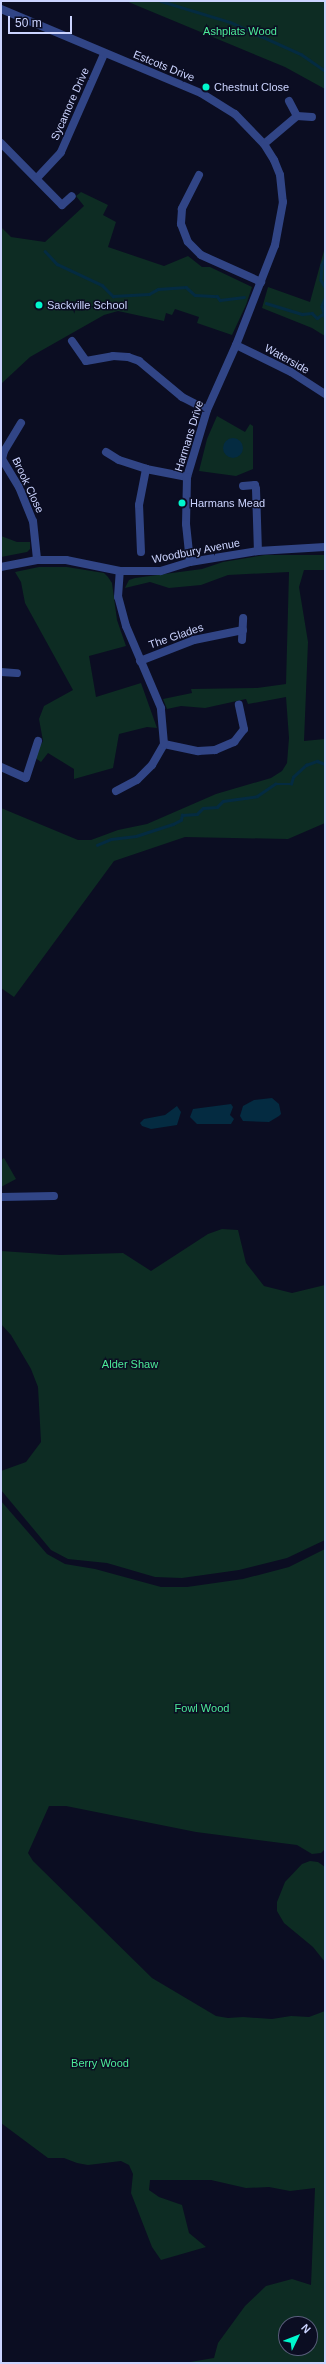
<!DOCTYPE html>
<style>
body{margin:0}
#map{position:relative;width:326px;height:2364px;overflow:hidden;background:#0b0d22;font-family:Helvetica,sans-serif}
div>[style]{position:absolute}
[style*='--x']{left:calc(var(--x)*1px);top:calc(var(--y)*1px);width:calc(var(--w)*1px);rotate:calc(var(--a)*1deg)}
.green>*{inset:0;background:#0d2c23}
.water>*{inset:0;background:#042b41}
.round{border-radius:50%}
.stream>*{height:2.5px;margin:-1.25px;padding:0 1.25px;transform-origin:1.25px;border-radius:1.25px;background:#042b41}
.minor>*{height:8px;margin:-4px;padding:0 4px;transform-origin:4px;border-radius:4px;background:#314586}
.tertiary>*{height:8px;margin:-4px;padding:0 4px;transform-origin:4px;border-radius:4px;background:#314586}
.dots>*{width:11px;height:11px;translate:-50% -50%;box-sizing:border-box;border:2px solid #0b0d22;border-radius:50%}
span{translate:-50% -50%;white-space:nowrap;text-align:center;line-height:1.15;-webkit-text-stroke:3px #0b0d22;paint-order:stroke}
.park-label{font-size:11px;color:#4ceb98}
.street-label{font-size:11px;color:#ccd4ff}
.poi-label{font-size:11px;color:#ccd4ff}
.left{translate:0 -50%;text-align:left}
.frame{position:absolute;inset:0;border:2px solid #ccd4ff;pointer-events:none}
.north{position:absolute;left:278px;top:2316px;width:40px;height:40px;box-sizing:border-box;background:#0b0d22;border:1px solid #585d7a;border-radius:50%;rotate:47deg;font-size:11px;font-weight:700;line-height:16px;text-align:center;color:#ccd4ff}
.north::after{content:'';display:block;margin:auto;width:14px;height:18px;background:#00f7cd;clip-path:polygon(50% 0,100% 100%,50% 72%,0 100%)}
.scale{position:absolute;left:8px;top:16px;width:64px;height:18px;box-sizing:border-box;border:2px solid #ccd4ff;border-top:0;padding-left:5px;font-size:12px;line-height:14px;white-space:nowrap;color:#ccd4ff;-webkit-text-stroke:3px #0b0d22;paint-order:stroke}
</style>
<div id="map">
<div class="green">
<div style="clip-path:polygon(126px 1px,325px 1px,325px 89px,285px 67px)"></div>
<div style="clip-path:polygon(81px 192px,108px 205px,103px 215px,116px 222px,108px 247px,164px 266px,188px 256px,202px 267px,210px 267px,252px 287px,246px 305px,232px 335px,197px 323px,199px 317px,175px 309px,172px 315px,166px 313px,164px 321px,118px 311px,104px 315px,30px 357px,1px 384px,1px 227px,11px 237px,45px 242px,84px 206px,76px 196px)"></div>
<div style="clip-path:polygon(325px 247px,325px 336px,312px 328px,262px 308px,268px 287px,310px 302px)"></div>
<div style="clip-path:polygon(217px 416px,245px 432px,250px 424px,253px 426px,253px 469px,236px 476px,199px 471px,207px 439px)"></div>
<div style="clip-path:polygon(1px 536px,17px 542px,30px 542px,30px 549px,27px 552px,1px 557px)"></div>
<div style="clip-path:polygon(265px 555px,325px 555px,325px 570px,304px 570px,299px 587px,308px 642px,304px 741px,325px 739px,325px 823px,288px 839px,185px 837px,114px 861px,14px 997px,1px 988px,1px 808px,78px 840px,91px 840px,118px 830px,147px 824px,216px 794px,271px 778px,282px 771px,287px 763px,289px 738px,286px 697px,248px 704px,246px 699px,205px 708px,181px 706px,167px 709px,163px 699px,192px 693px,191px 689px,257px 688px,286px 684px,289px 572px,228px 575px,201px 585px,169px 588px,150px 582px,125px 588px,129px 580px,135px 578px,202px 569px,223px 562px)"></div>
<div style="clip-path:polygon(39px 567px,67px 567px,104px 573px,108px 577px,112px 583px,117px 620px,126px 646px,89px 656px,96px 697px,141px 683px,157px 728px,147px 727px,119px 734px,113px 768px,74px 779px,74px 769px,48px 753px,41px 762px,34px 757px,43px 741px,39px 719px,44px 706px,73px 690px,25px 603px,21px 582px,15px 572px)"></div>
<div style="clip-path:polygon(4px 1158px,16px 1179px,1px 1187px,1px 1160px)"></div>
<div style="clip-path:polygon(222px 1229px,238px 1230px,246px 1263px,264px 1286px,292px 1293px,325px 1285px,325px 1540px,287px 1558px,239px 1570px,182px 1578px,155px 1577px,107px 1563px,68px 1559px,51px 1550px,1px 1490px,1px 1471px,26px 1462px,41px 1442px,38px 1387px,31px 1369px,11px 1335px,1px 1324px,1px 1251px,60px 1255px,123px 1253px,151px 1271px,208px 1234px)"></div>
<div style="clip-path:polygon(evenodd,1px 1501px,47px 1554px,65px 1564px,95px 1569px,161px 1587px,187px 1587px,243px 1579px,289px 1567px,325px 1549px,325px 1849px,321px 1853px,312px 1854px,297px 1845px,196px 1832px,66px 1806px,49px 1806px,28px 1853px,33px 1861px,152px 1978px,216px 2016px,228px 2018px,243px 2017px,272px 2019px,291px 2016px,309px 2017px,325px 2011px,325px 2363px,184px 2363px,214px 2358px,218px 2343px,245px 2306px,266px 2286px,292px 2279px,311px 2285px,315px 2188px,290px 2191px,269px 2187px,246px 2188px,211px 2180px,150px 2180px,149px 2190px,159px 2197px,182px 2205px,189px 2233px,206px 2247px,161px 2260px,152px 2247px,131px 2193px,133px 2174px,129px 2165px,121px 2161px,88px 2165px,77px 2163px,64px 2158px,48px 2158px,1px 2123px,1px 1501px,286px 2324px,310px 2324px,310px 2348px,286px 2348px,286px 2324px)"></div>
<div style="clip-path:polygon(310px 1861px,318px 1862px,325px 1867px,325px 1962px,313px 1947px,284px 1923px,277px 1911px,277px 1902px,285px 1882px,302px 1864px)"></div>
</div>
<div class="water">
<div class="round" style="left:223px;top:438px;width:20px;height:20px"></div>
<div style="clip-path:polygon(272px 1098px,279px 1104px,281px 1114px,279px 1116px,269px 1122px,243px 1121px,240px 1116px,243px 1106px,254px 1100px)"></div>
<div style="clip-path:polygon(231px 1104px,233px 1107px,230px 1115px,234px 1119px,231px 1124px,197px 1124px,190px 1117px,193px 1109px)"></div>
<div style="clip-path:polygon(177px 1106px,181px 1112px,177px 1125px,151px 1129px,142px 1126px,140px 1123px,144px 1119px,165px 1115px)"></div>
</div>
<div class="stream">
<div style="--x:161;--y:1;--w:72;--a:16.9"></div>
<div style="--x:230;--y:22;--w:78;--a:24.3"></div>
<div style="--x:301;--y:54;--w:29;--a:35"></div>
<div style="--x:45;--y:251;--w:18;--a:47"></div>
<div style="--x:57;--y:264;--w:50;--a:25"></div>
<div style="--x:102;--y:285;--w:16;--a:45"></div>
<div style="--x:113;--y:296;--w:36;--a:-3"></div>
<div style="--x:149;--y:294;--w:10;--a:-29"></div>
<div style="--x:158;--y:289;--w:28;--a:-4"></div>
<div style="--x:186;--y:287;--w:12;--a:42"></div>
<div style="--x:195;--y:295;--w:22;--a:3"></div>
<div style="--x:217;--y:296;--w:5;--a:53"></div>
<div style="--x:220;--y:300;--w:24;--a:-7"></div>
<div style="--x:325;--y:259;--w:7;--a:117"></div>
<div style="--x:322;--y:265;--w:15;--a:94"></div>
<div style="--x:321;--y:280;--w:8;--a:60"></div>
<div style="--x:325;--y:299;--w:8;--a:113"></div>
<div style="--x:322;--y:306;--w:11;--a:75"></div>
<div style="--x:266;--y:303;--w:38;--a:17"></div>
<div style="--x:302;--y:314;--w:10;--a:-6"></div>
<div style="--x:312;--y:313;--w:7;--a:45"></div>
<div style="--x:317;--y:318;--w:7;--a:-34"></div>
<div style="--x:97;--y:845;--w:15;--a:-23"></div>
<div style="--x:111;--y:839;--w:25;--a:-7"></div>
<div style="--x:136;--y:836;--w:39;--a:-18"></div>
<div style="--x:173;--y:824;--w:9;--a:-27"></div>
<div style="--x:181;--y:820;--w:5;--a:-79"></div>
<div style="--x:182;--y:815;--w:15;--a:-4"></div>
<div style="--x:197;--y:814;--w:8;--a:-45"></div>
<div style="--x:203;--y:808;--w:14;--a:-4"></div>
<div style="--x:217;--y:807;--w:8;--a:-45"></div>
<div style="--x:223;--y:801;--w:34;--a:-8"></div>
<div style="--x:257;--y:796;--w:22;--a:-34"></div>
<div style="--x:275;--y:784;--w:16;--a:0"></div>
<div style="--x:291;--y:784;--w:7;--a:-74"></div>
<div style="--x:293;--y:777;--w:18;--a:-43"></div>
<div style="--x:306;--y:765;--w:12;--a:-20"></div>
<div style="--x:317;--y:761;--w:9;--a:21"></div>
</div>
<div class="minor">
<div style="--x:289;--y:101;--w:17;--a:62"></div>
<div style="--x:1;--y:143;--w:87;--a:45.5"></div>
<div style="--x:62;--y:205;--w:13;--a:-42"></div>
<div style="--x:264;--y:144;--w:43;--a:-40.3"></div>
<div style="--x:297;--y:116;--w:15;--a:4"></div>
<div style="--x:199;--y:175;--w:38;--a:117"></div>
<div style="--x:182;--y:209;--w:15;--a:94"></div>
<div style="--x:181;--y:224;--w:19;--a:69"></div>
<div style="--x:188;--y:242;--w:18;--a:45"></div>
<div style="--x:201;--y:255;--w:66;--a:24.2"></div>
<div style="--x:37;--y:178;--w:35;--a:-47"></div>
<div style="--x:61;--y:152;--w:107;--a:-66.3"></div>
<div style="--x:72;--y:341;--w:24;--a:55"></div>
<div style="--x:86;--y:361;--w:27;--a:-10"></div>
<div style="--x:113;--y:356;--w:15;--a:4"></div>
<div style="--x:128;--y:357;--w:12;--a:20"></div>
<div style="--x:139;--y:361;--w:56;--a:39.9"></div>
<div style="--x:182;--y:397;--w:28;--a:27"></div>
<div style="--x:236;--y:345;--w:61;--a:26.1"></div>
<div style="--x:291;--y:372;--w:40;--a:32.9"></div>
<div style="--x:21;--y:423;--w:33;--a:121"></div>
<div style="--x:4;--y:451;--w:8;--a:104"></div>
<div style="--x:2;--y:459;--w:33;--a:59"></div>
<div style="--x:19;--y:487;--w:37;--a:68"></div>
<div style="--x:33;--y:521;--w:39;--a:84"></div>
<div style="--x:106;--y:452;--w:15;--a:32"></div>
<div style="--x:119;--y:460;--w:28;--a:18"></div>
<div style="--x:146;--y:469;--w:42;--a:11"></div>
<div style="--x:243;--y:486;--w:12;--a:-5"></div>
<div style="--x:255;--y:485;--w:4;--a:76"></div>
<div style="--x:256;--y:489;--w:62;--a:88.2"></div>
<div style="--x:141;--y:552;--w:47;--a:-92.4"></div>
<div style="--x:139;--y:505;--w:37;--a:-79"></div>
<div style="--x:190;--y:562;--w:69;--a:-9.2"></div>
<div style="--x:258;--y:551;--w:67;--a:-3.4"></div>
<div style="--x:242;--y:640;--w:22;--a:-87"></div>
<div style="--x:140;--y:661;--w:58;--a:-21.3"></div>
<div style="--x:194;--y:640;--w:50;--a:-11.5"></div>
<div style="--x:1;--y:672;--w:16;--a:4"></div>
<div style="--x:164;--y:744;--w:35;--a:12"></div>
<div style="--x:198;--y:751;--w:17;--a:-3"></div>
<div style="--x:215;--y:750;--w:21;--a:-23"></div>
<div style="--x:234;--y:742;--w:16;--a:-52"></div>
<div style="--x:244;--y:729;--w:25;--a:-102"></div>
<div style="--x:1;--y:767;--w:27;--a:24"></div>
<div style="--x:26;--y:778;--w:39;--a:-72"></div>
<div style="--x:116;--y:791;--w:24;--a:-28"></div>
<div style="--x:137;--y:780;--w:21;--a:-45"></div>
<div style="--x:152;--y:765;--w:24;--a:-60"></div>
<div style="--x:164;--y:744;--w:36;--a:-95"></div>
<div style="--x:161;--y:708;--w:89;--a:-113.1"></div>
<div style="--x:126;--y:626;--w:30;--a:-105"></div>
<div style="--x:118;--y:597;--w:26;--a:-86"></div>
<div style="--x:1;--y:1197;--w:53;--a:-1.1"></div>
</div>
<div class="tertiary">
<div style="--x:1;--y:9;--w:217;--a:22.8"></div>
<div style="--x:201;--y:93;--w:40;--a:32"></div>
<div style="--x:235;--y:114;--w:42;--a:46"></div>
<div style="--x:264;--y:144;--w:19;--a:58"></div>
<div style="--x:274;--y:160;--w:16;--a:68"></div>
<div style="--x:280;--y:175;--w:27;--a:84"></div>
<div style="--x:283;--y:202;--w:44;--a:100.5"></div>
<div style="--x:275;--y:245;--w:107;--a:111.3"></div>
<div style="--x:236;--y:345;--w:71;--a:114"></div>
<div style="--x:207;--y:410;--w:70;--a:106.6"></div>
<div style="--x:187;--y:477;--w:47;--a:91.2"></div>
<div style="--x:186;--y:524;--w:38;--a:84"></div>
<div style="--x:190;--y:562;--w:31;--a:163"></div>
<div style="--x:160;--y:571;--w:40;--a:180"></div>
<div style="--x:120;--y:571;--w:55;--a:-168.5"></div>
<div style="--x:66;--y:560;--w:29;--a:180"></div>
<div style="--x:37;--y:560;--w:37;--a:169"></div>
</div>
<div class="dots">
<div style="left:206px;top:87px;background:#00f7cd"></div>
<div style="left:39px;top:305px;background:#00f7cd"></div>
<div style="left:182px;top:503px;background:#00f7cd"></div>
</div>
<div class="park-label">
<span style="left:240px;top:31px">Ashplats Wood</span>
<span style="left:130px;top:1364px">Alder Shaw</span>
<span style="left:202px;top:1708px">Fowl Wood</span>
<span style="left:100px;top:2063px">Berry Wood</span>
</div>
<div class="street-label">
<span style="left:164px;top:66px;rotate:22deg">Estcots Drive</span>
<span style="left:70px;top:104px;rotate:-66deg">Sycamore Drive</span>
<span style="left:287px;top:359px;rotate:29deg">Waterside</span>
<span style="left:189px;top:436px;rotate:-73deg">Harmans Drive</span>
<span style="left:28px;top:485px;rotate:65deg">Brook Close</span>
<span style="left:196px;top:551px;rotate:-11deg">Woodbury Avenue</span>
<span style="left:176px;top:636px;rotate:-19deg">The Glades</span>
</div>
<div class="poi-label">
<span class="left" style="left:214px;top:87px">Chestnut Close</span>
<span class="left" style="left:47px;top:305px">Sackville School</span>
<span class="left" style="left:190px;top:503px">Harmans Mead</span>
</div>
<div class="frame"></div>
<div class="north">N</div>
<div class="scale">50 m</div>
</div>
